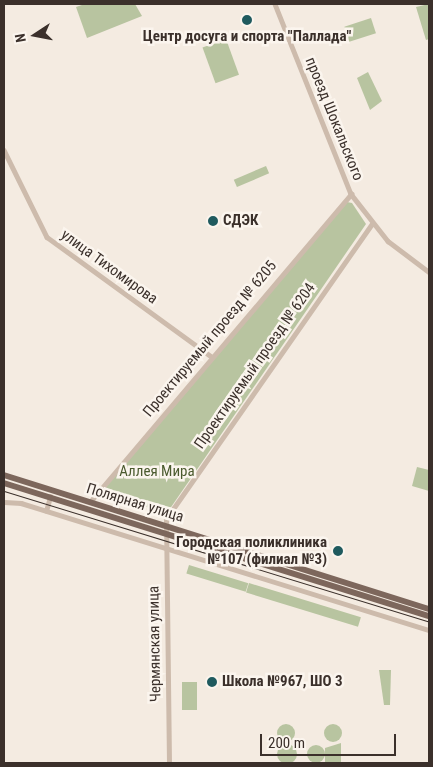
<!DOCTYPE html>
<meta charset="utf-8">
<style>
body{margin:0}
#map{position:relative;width:433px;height:767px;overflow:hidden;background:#f4ebe1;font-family:"Roboto Condensed",sans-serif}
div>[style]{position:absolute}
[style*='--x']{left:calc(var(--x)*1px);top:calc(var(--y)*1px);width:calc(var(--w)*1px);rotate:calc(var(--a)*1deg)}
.green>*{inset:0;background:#b8c4a0;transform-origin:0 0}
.round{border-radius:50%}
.minor>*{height:4.5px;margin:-2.25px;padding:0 2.25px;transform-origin:2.25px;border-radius:2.25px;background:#cdbbac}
.major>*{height:5.5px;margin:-2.75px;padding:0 2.75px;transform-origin:2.75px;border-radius:2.75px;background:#7d675c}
.tram>*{height:1px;margin:-0.5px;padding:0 0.5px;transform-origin:0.5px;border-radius:0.5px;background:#3b302b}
.dots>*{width:14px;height:14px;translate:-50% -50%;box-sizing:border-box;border:2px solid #fbf5ee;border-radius:50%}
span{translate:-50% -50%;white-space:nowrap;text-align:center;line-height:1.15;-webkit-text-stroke:5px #fbf5ee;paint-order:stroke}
.poi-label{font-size:15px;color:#3b302b;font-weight:700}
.left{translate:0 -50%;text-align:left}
.right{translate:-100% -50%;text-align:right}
.street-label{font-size:15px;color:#3b302b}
.park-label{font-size:15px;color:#4a5a2e}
.frame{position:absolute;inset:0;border:5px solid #3b302b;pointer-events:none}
.north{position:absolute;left:10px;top:10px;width:50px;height:50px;-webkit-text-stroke:4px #fbf5ee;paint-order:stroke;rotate:259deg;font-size:14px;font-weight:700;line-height:20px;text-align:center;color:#3b302b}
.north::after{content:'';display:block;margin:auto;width:18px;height:22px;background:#3b302b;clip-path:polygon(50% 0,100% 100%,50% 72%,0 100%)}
.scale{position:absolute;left:260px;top:734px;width:136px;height:22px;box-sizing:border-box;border:2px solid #3b302b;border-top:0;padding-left:6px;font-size:15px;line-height:18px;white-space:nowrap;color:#3b302b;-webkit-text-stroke:4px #fbf5ee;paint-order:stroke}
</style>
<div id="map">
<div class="green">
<div style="clip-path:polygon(85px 4px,135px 4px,142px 16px,87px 38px,76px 7px)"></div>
<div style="clip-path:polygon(429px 4px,429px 39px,426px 40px,416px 7px)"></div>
<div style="left:371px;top:18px;width:16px;height:28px;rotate:72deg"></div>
<div style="left:226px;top:39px;width:38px;height:25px;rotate:70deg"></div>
<div style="clip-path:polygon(368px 72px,382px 101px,370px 110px,357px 78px)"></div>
<div style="left:266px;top:166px;width:8px;height:35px;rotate:67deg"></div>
<div style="clip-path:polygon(347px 202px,352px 203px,366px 224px,167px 513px,102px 494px,100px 490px)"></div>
<div style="clip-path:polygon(417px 467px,429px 470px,429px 491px,412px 486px)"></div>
<div style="left:189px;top:565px;width:62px;height:9px;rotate:17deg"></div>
<div style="left:249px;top:583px;width:117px;height:10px;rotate:17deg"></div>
<div style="clip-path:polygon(379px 670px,391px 670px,390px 705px,384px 705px)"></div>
<div style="left:182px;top:682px;width:15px;height:28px"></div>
<div class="round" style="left:324px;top:724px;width:18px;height:18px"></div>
<div class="round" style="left:277px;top:724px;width:18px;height:18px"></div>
<div style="clip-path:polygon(341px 743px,341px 763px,325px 763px,325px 748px)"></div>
<div class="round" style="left:277px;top:744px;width:20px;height:20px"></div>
<div class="round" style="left:307px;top:745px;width:18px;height:18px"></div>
</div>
<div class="minor">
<div style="--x:275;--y:4;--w:205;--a:68.2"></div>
<div style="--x:351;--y:194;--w:60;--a:51.8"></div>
<div style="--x:388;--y:241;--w:51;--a:37.1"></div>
<div style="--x:4;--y:150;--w:97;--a:63.7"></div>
<div style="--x:47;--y:237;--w:204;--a:36"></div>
<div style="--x:4;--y:502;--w:17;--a:3"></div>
<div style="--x:21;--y:503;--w:427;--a:17.3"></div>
<div style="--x:90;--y:502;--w:404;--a:-49.7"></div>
<div style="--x:46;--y:511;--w:15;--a:-74"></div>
<div style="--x:169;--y:763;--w:244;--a:-90.7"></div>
<div style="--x:166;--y:519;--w:360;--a:-55.1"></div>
</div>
<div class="major">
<div style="--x:4;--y:475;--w:446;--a:17.5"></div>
<div style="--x:4;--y:483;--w:445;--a:17.4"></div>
</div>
<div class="tram">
<div style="--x:4;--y:491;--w:445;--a:17.1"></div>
</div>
<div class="dots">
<div style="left:247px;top:20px;background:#1f5a5e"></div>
<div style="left:213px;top:221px;background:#1f5a5e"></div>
<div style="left:338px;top:551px;background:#1f5a5e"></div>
<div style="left:212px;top:682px;background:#1f5a5e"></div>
</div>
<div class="poi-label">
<span style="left:247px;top:37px">Центр досуга и спорта "Паллада"</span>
<span class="left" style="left:223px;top:221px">СДЭК</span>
<span class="right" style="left:327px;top:551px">Городская поликлиника<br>№107 (филиал №3)</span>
<span class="left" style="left:222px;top:682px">Школа №967, ШО 3</span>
</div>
<div class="street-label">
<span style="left:334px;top:119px;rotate:68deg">проезд Шокальского</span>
<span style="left:109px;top:267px;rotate:36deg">улица Тихомирова</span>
<span style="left:210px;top:339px;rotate:-50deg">Проектируемый проезд № 6205</span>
<span style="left:255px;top:366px;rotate:-55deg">Проектируемый проезд № 6204</span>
<span style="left:135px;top:503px;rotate:17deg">Полярная улица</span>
<span style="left:155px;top:644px;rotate:-91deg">Чермянская улица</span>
</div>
<div class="park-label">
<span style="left:157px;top:472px">Аллея Мира</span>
</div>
<div class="frame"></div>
<div class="north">N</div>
<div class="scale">200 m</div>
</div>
